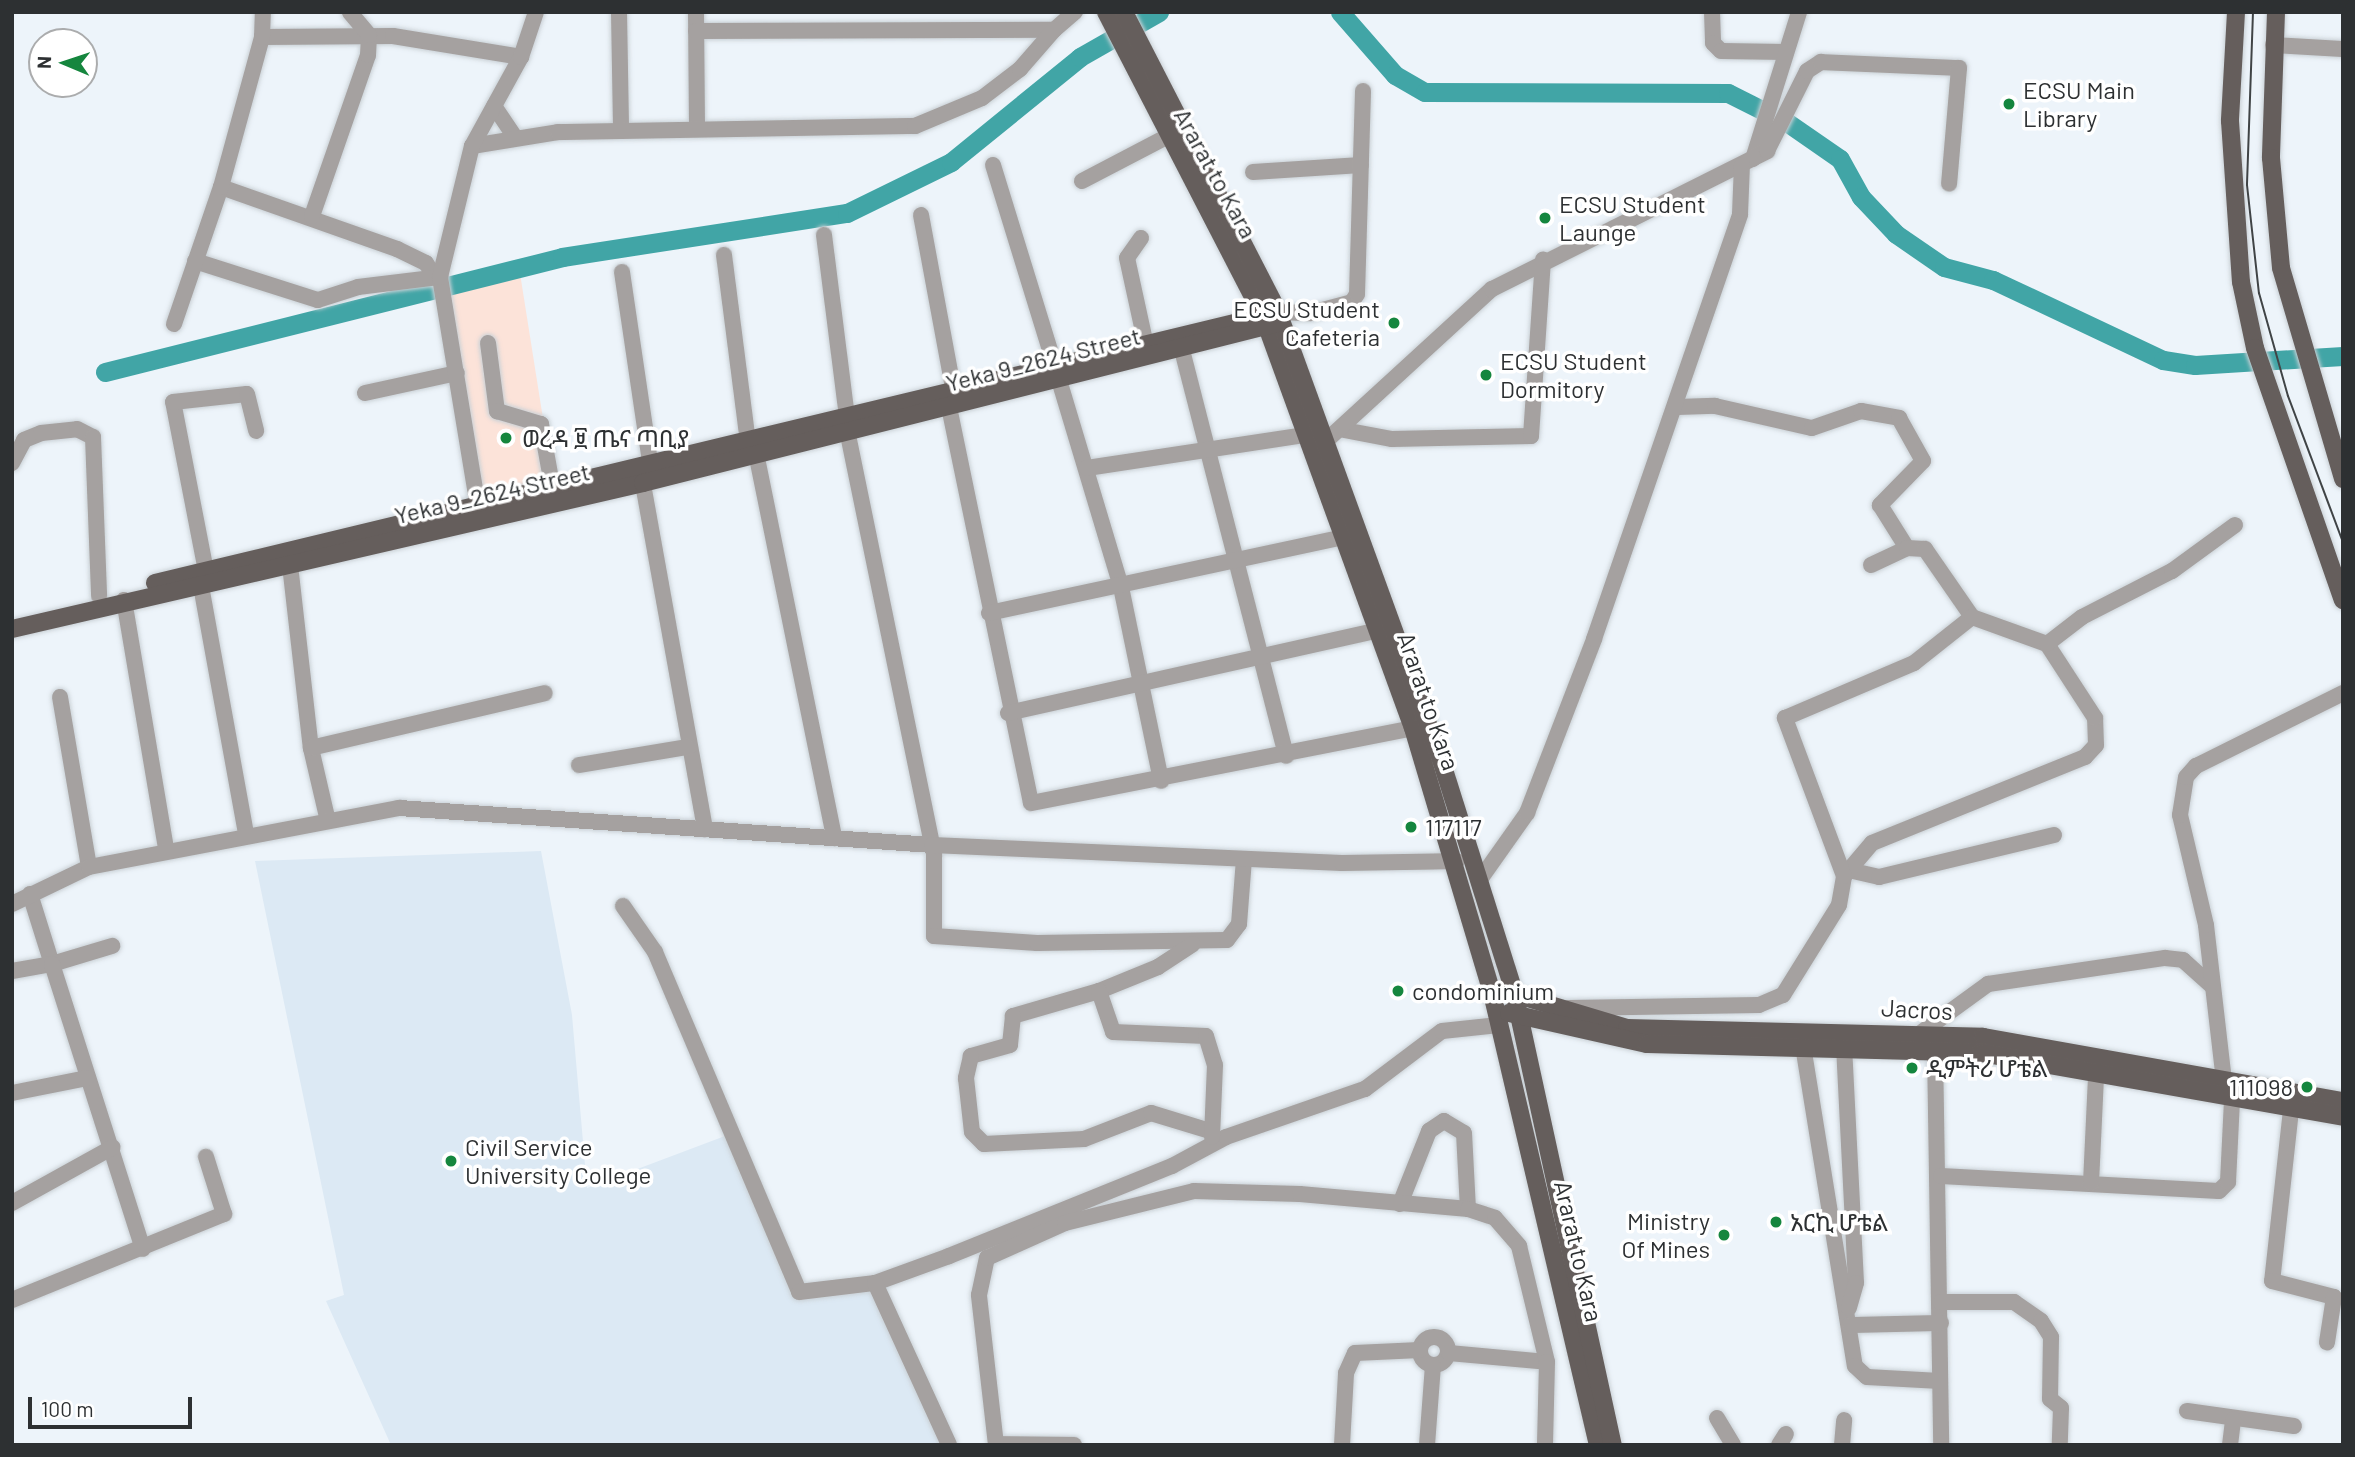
<!DOCTYPE html>
<meta charset="utf-8">
<style>
body{margin:0}
#map{position:relative;width:2355px;height:1457px;overflow:hidden;background:#edf4fa;font-family:Barlow,"Noto Sans Ethiopic",sans-serif}
div>[style]{position:absolute}
[style*='--x']{left:calc(var(--x)*1px);top:calc(var(--y)*1px);width:calc(var(--w)*1px);rotate:calc(var(--a)*1deg)}
.built>*{inset:0;background:#dce9f4}
.medical>*{inset:0;background:#fce3d9;transform-origin:0 0}
.river>*{height:19px;margin:-9.5px;padding:0 9.5px;transform-origin:9.5px;border-radius:9.5px;background:#41a5a6}
.roads{filter:drop-shadow(0 0 2px #cad1d6) drop-shadow(0 0 2px #cad1d6)}
.minor>*{height:16px;margin:-8px;padding:0 8px;transform-origin:8px;border-radius:8px;background:#a5a1a0}
.minor>.ring{margin:-8px;padding:0;box-sizing:content-box;background:none;border:16px solid #a5a1a0;border-radius:50%}
.major>*{height:18px;margin:-9px;padding:0 9px;transform-origin:9px;border-radius:9px;background:#655e5c}
.tram>*{height:2px;margin:-1px;padding:0 1px;transform-origin:1px;border-radius:1px;background:#404446}
.dots>*{width:19px;height:19px;translate:-50% -50%;box-sizing:border-box;border:4px solid #fff;border-radius:50%}
span{translate:-50% -50%;white-space:nowrap;text-align:center;line-height:1.15;-webkit-text-stroke:7px #fff;paint-order:stroke}
.poi-label{font-size:24px;color:#2d3032}
.left{translate:0 -50%;text-align:left}
.right{translate:-100% -50%;text-align:right}
.street-label{font-size:24px;color:#2d3032}
.frame{position:absolute;inset:0;border:14px solid #2d3032;pointer-events:none}
.north{position:absolute;left:28px;top:28px;width:70px;height:70px;box-sizing:border-box;background:#fff;border:2px solid #abacad;border-radius:50%;rotate:272deg;font-size:19px;font-weight:700;line-height:28px;text-align:center;color:#2d3032}
.north::after{content:'';display:block;margin:auto;width:24px;height:32px;background:#15863e;clip-path:polygon(50% 0,100% 100%,50% 72%,0 100%)}
.scale{position:absolute;left:28px;top:1397px;width:164px;height:32px;box-sizing:border-box;border:4px solid #2d3032;border-top:0;padding-left:9px;font-size:21px;line-height:24px;white-space:nowrap;color:#2d3032;-webkit-text-stroke:5px #fff;paint-order:stroke}
</style>
<div id="map">
<div class="built">
<div style="clip-path:polygon(541px 851px,572px 1015px,587px 1188px,733px 1133px,800px 1288px,880px 1277px,941px 1445px,391px 1445px,326px 1301px,344px 1295px,255px 861px)"></div>
</div>
<div class="medical">
<div style="left:519px;top:267px;width:226px;height:80px;rotate:81deg"></div>
</div>
<div class="river">
<div style="--x:1340;--y:12;--w:84;--a:48.9"></div>
<div style="--x:1395;--y:75;--w:34;--a:30"></div>
<div style="--x:1425;--y:92;--w:303;--a:0.2"></div>
<div style="--x:1728;--y:93;--w:67;--a:26.6"></div>
<div style="--x:1788;--y:123;--w:63;--a:34.7"></div>
<div style="--x:1840;--y:159;--w:43;--a:61.1"></div>
<div style="--x:1861;--y:197;--w:51;--a:46.6"></div>
<div style="--x:1896;--y:234;--w:58;--a:34.5"></div>
<div style="--x:1944;--y:267;--w:51;--a:14.9"></div>
<div style="--x:1993;--y:280;--w:188;--a:25.2"></div>
<div style="--x:2163;--y:360;--w:32;--a:9"></div>
<div style="--x:2195;--y:365;--w:148;--a:-3.5"></div>
<div style="--x:105;--y:372;--w:471;--a:-14.1"></div>
<div style="--x:562;--y:257;--w:288;--a:-8.8"></div>
<div style="--x:847;--y:213;--w:116;--a:-26.1"></div>
<div style="--x:951;--y:162;--w:166;--a:-39.1"></div>
<div style="--x:1080;--y:57;--w:91;--a:-29.7"></div>
</div>
<div class="roads">
<div class="minor">
<div style="--x:619;--y:12;--w:119;--a:89"></div>
<div style="--x:696;--y:12;--w:117;--a:89.5"></div>
<div style="--x:1712;--y:12;--w:31;--a:88"></div>
<div style="--x:1713;--y:43;--w:11;--a:45"></div>
<div style="--x:1721;--y:51;--w:65;--a:0.9"></div>
<div style="--x:696;--y:31;--w:358;--a:-0.2"></div>
<div style="--x:1054;--y:30;--w:28;--a:-41"></div>
<div style="--x:262;--y:37;--w:131;--a:-0.4"></div>
<div style="--x:393;--y:36;--w:130;--a:9.3"></div>
<div style="--x:2273;--y:45;--w:70;--a:3.3"></div>
<div style="--x:494;--y:106;--w:37;--a:56"></div>
<div style="--x:472;--y:146;--w:87;--a:-9.2"></div>
<div style="--x:558;--y:132;--w:357;--a:-1"></div>
<div style="--x:915;--y:126;--w:73;--a:-22.7"></div>
<div style="--x:982;--y:98;--w:48;--a:-37.3"></div>
<div style="--x:1020;--y:69;--w:52;--a:-48.9"></div>
<div style="--x:1753;--y:159;--w:154;--a:-72.6"></div>
<div style="--x:993;--y:165;--w:210;--a:72.9"></div>
<div style="--x:1253;--y:172;--w:108;--a:-3.7"></div>
<div style="--x:1082;--y:181;--w:97;--a:-27.6"></div>
<div style="--x:221;--y:187;--w:187;--a:19.4"></div>
<div style="--x:397;--y:249;--w:32;--a:26"></div>
<div style="--x:426;--y:263;--w:15;--a:58"></div>
<div style="--x:921;--y:215;--w:181;--a:79.5"></div>
<div style="--x:312;--y:216;--w:170;--a:-70.8"></div>
<div style="--x:368;--y:55;--w:20;--a:-87"></div>
<div style="--x:369;--y:35;--w:30;--a:-130"></div>
<div style="--x:824;--y:235;--w:182;--a:82.8"></div>
<div style="--x:1141;--y:238;--w:24;--a:125"></div>
<div style="--x:1127;--y:258;--w:89;--a:77.7"></div>
<div style="--x:724;--y:255;--w:189;--a:82.7"></div>
<div style="--x:195;--y:261;--w:129;--a:17.6"></div>
<div style="--x:318;--y:300;--w:42;--a:-18"></div>
<div style="--x:358;--y:287;--w:83;--a:-7"></div>
<div style="--x:622;--y:272;--w:204;--a:81.6"></div>
<div style="--x:1278;--y:312;--w:33;--a:2"></div>
<div style="--x:1311;--y:313;--w:42;--a:-15"></div>
<div style="--x:1352;--y:302;--w:9;--a:-58"></div>
<div style="--x:1357;--y:294;--w:203;--a:-88.3"></div>
<div style="--x:174;--y:324;--w:145;--a:-71.1"></div>
<div style="--x:221;--y:187;--w:156;--a:-74.7"></div>
<div style="--x:262;--y:37;--w:25;--a:-88"></div>
<div style="--x:488;--y:343;--w:69;--a:82.5"></div>
<div style="--x:497;--y:411;--w:46;--a:16.5"></div>
<div style="--x:541;--y:424;--w:67;--a:79.7"></div>
<div style="--x:1182;--y:350;--w:419;--a:75.6"></div>
<div style="--x:1059;--y:380;--w:216;--a:73.3"></div>
<div style="--x:1121;--y:587;--w:198;--a:78.3"></div>
<div style="--x:365;--y:393;--w:94;--a:-12.3"></div>
<div style="--x:949;--y:407;--w:404;--a:78.3"></div>
<div style="--x:1031;--y:803;--w:389;--a:-11.1"></div>
<div style="--x:1677;--y:407;--w:38;--a:-2"></div>
<div style="--x:1715;--y:406;--w:99;--a:12.8"></div>
<div style="--x:1812;--y:428;--w:52;--a:-19.1"></div>
<div style="--x:1861;--y:411;--w:39;--a:10"></div>
<div style="--x:1899;--y:418;--w:49;--a:60.8"></div>
<div style="--x:1923;--y:461;--w:62;--a:134.3"></div>
<div style="--x:1880;--y:505;--w:51;--a:57.9"></div>
<div style="--x:847;--y:430;--w:434;--a:78.4"></div>
<div style="--x:934;--y:855;--w:81;--a:90"></div>
<div style="--x:934;--y:936;--w:103;--a:3.9"></div>
<div style="--x:1037;--y:943;--w:190;--a:-0.9"></div>
<div style="--x:1227;--y:940;--w:20;--a:-53"></div>
<div style="--x:1239;--y:924;--w:65;--a:-85.6"></div>
<div style="--x:1344;--y:430;--w:49;--a:10.6"></div>
<div style="--x:1392;--y:439;--w:139;--a:-1.2"></div>
<div style="--x:1531;--y:436;--w:177;--a:-86.1"></div>
<div style="--x:1327;--y:440;--w:224;--a:-42.5"></div>
<div style="--x:1492;--y:289;--w:308;--a:-26.6"></div>
<div style="--x:1767;--y:151;--w:89;--a:-63.4"></div>
<div style="--x:1807;--y:71;--w:17;--a:-33"></div>
<div style="--x:1821;--y:62;--w:138;--a:2.5"></div>
<div style="--x:1959;--y:68;--w:116;--a:94.9"></div>
<div style="--x:756;--y:453;--w:393;--a:78.5"></div>
<div style="--x:12;--y:463;--w:26;--a:-62"></div>
<div style="--x:24;--y:440;--w:18;--a:-22"></div>
<div style="--x:41;--y:433;--w:36;--a:-6"></div>
<div style="--x:77;--y:429;--w:18;--a:27"></div>
<div style="--x:93;--y:437;--w:159;--a:87.8"></div>
<div style="--x:1087;--y:468;--w:221;--a:-8.6"></div>
<div style="--x:641;--y:473;--w:362;--a:79.8"></div>
<div style="--x:478;--y:507;--w:233;--a:-99.4"></div>
<div style="--x:440;--y:277;--w:135;--a:-76.3"></div>
<div style="--x:472;--y:146;--w:102;--a:-61.2"></div>
<div style="--x:521;--y:57;--w:47;--a:-71.6"></div>
<div style="--x:290;--y:565;--w:184;--a:83.5"></div>
<div style="--x:1871;--y:565;--w:40;--a:-25"></div>
<div style="--x:1907;--y:548;--w:18;--a:3"></div>
<div style="--x:1925;--y:549;--w:83;--a:55.3"></div>
<div style="--x:206;--y:571;--w:172;--a:-101"></div>
<div style="--x:173;--y:402;--w:74;--a:-6.2"></div>
<div style="--x:247;--y:394;--w:38;--a:76"></div>
<div style="--x:201;--y:586;--w:252;--a:79.7"></div>
<div style="--x:124;--y:600;--w:252;--a:80.4"></div>
<div style="--x:989;--y:613;--w:364;--a:-12.1"></div>
<div style="--x:60;--y:697;--w:172;--a:80.3"></div>
<div style="--x:1008;--y:713;--w:389;--a:-12.6"></div>
<div style="--x:579;--y:765;--w:110;--a:-9.4"></div>
<div style="--x:327;--y:817;--w:71;--a:-103.1"></div>
<div style="--x:311;--y:748;--w:240;--a:-13.2"></div>
<div style="--x:1853;--y:871;--w:27;--a:13"></div>
<div style="--x:1879;--y:877;--w:180;--a:-13.5"></div>
<div style="--x:1844;--y:876;--w:43;--a:-49.7"></div>
<div style="--x:1872;--y:843;--w:230;--a:-22"></div>
<div style="--x:2085;--y:757;--w:16;--a:-47"></div>
<div style="--x:2096;--y:745;--w:27;--a:-92"></div>
<div style="--x:2095;--y:718;--w:88;--a:-123"></div>
<div style="--x:1481;--y:878;--w:80;--a:-54.7"></div>
<div style="--x:1527;--y:813;--w:186;--a:-68.9"></div>
<div style="--x:1594;--y:639;--w:449;--a:-71"></div>
<div style="--x:1740;--y:214;--w:49;--a:-87.7"></div>
<div style="--x:30;--y:894;--w:73;--a:72.6"></div>
<div style="--x:52;--y:964;--w:63;--a:-16.7"></div>
<div style="--x:12;--y:904;--w:85;--a:-25.7"></div>
<div style="--x:89;--y:867;--w:316;--a:-10.8"></div>
<div style="--x:399;--y:808;--w:534;--a:3.97"></div>
<div style="--x:932;--y:845;--w:410;--a:2.5"></div>
<div style="--x:1342;--y:863;--w:115;--a:-1"></div>
<div style="--x:623;--y:906;--w:56;--a:55.2"></div>
<div style="--x:655;--y:952;--w:369;--a:67"></div>
<div style="--x:799;--y:1292;--w:77;--a:-6.8"></div>
<div style="--x:875;--y:1283;--w:79;--a:-20"></div>
<div style="--x:949;--y:1256;--w:240;--a:-22"></div>
<div style="--x:1172;--y:1166;--w:61;--a:-28.2"></div>
<div style="--x:1226;--y:1137;--w:147;--a:-19.1"></div>
<div style="--x:1365;--y:1089;--w:96;--a:-37"></div>
<div style="--x:1442;--y:1031;--w:57;--a:-6"></div>
<div style="--x:1193;--y:944;--w:42;--a:146.7"></div>
<div style="--x:1158;--y:967;--w:64;--a:157.9"></div>
<div style="--x:1099;--y:991;--w:90;--a:163.8"></div>
<div style="--x:1013;--y:1016;--w:29;--a:96"></div>
<div style="--x:1010;--y:1045;--w:41;--a:164.2"></div>
<div style="--x:971;--y:1056;--w:23;--a:103"></div>
<div style="--x:966;--y:1078;--w:54;--a:83.7"></div>
<div style="--x:972;--y:1132;--w:17;--a:45"></div>
<div style="--x:984;--y:1144;--w:100;--a:-2.9"></div>
<div style="--x:1084;--y:1139;--w:72;--a:-21.2"></div>
<div style="--x:1151;--y:1113;--w:62;--a:17"></div>
<div style="--x:12;--y:971;--w:41;--a:-9.9"></div>
<div style="--x:52;--y:964;--w:299;--a:72.3"></div>
<div style="--x:1099;--y:991;--w:43;--a:71.1"></div>
<div style="--x:1113;--y:1032;--w:93;--a:2.5"></div>
<div style="--x:1206;--y:1036;--w:30;--a:73"></div>
<div style="--x:1215;--y:1065;--w:72;--a:92.4"></div>
<div style="--x:1568;--y:1008;--w:191;--a:-0.9"></div>
<div style="--x:1759;--y:1005;--w:26;--a:-23"></div>
<div style="--x:1783;--y:995;--w:106;--a:-58.1"></div>
<div style="--x:1839;--y:905;--w:29;--a:-80"></div>
<div style="--x:1844;--y:876;--w:169;--a:-110.5"></div>
<div style="--x:1785;--y:718;--w:140;--a:-23.1"></div>
<div style="--x:1914;--y:663;--w:74;--a:-38.4"></div>
<div style="--x:1972;--y:617;--w:80;--a:19.8"></div>
<div style="--x:2047;--y:644;--w:44;--a:-37.6"></div>
<div style="--x:2082;--y:617;--w:101;--a:-27.1"></div>
<div style="--x:2172;--y:571;--w:78;--a:-36.1"></div>
<div style="--x:1922;--y:1032;--w:82;--a:-36"></div>
<div style="--x:1988;--y:984;--w:179;--a:-8.4"></div>
<div style="--x:2165;--y:958;--w:18;--a:6"></div>
<div style="--x:2183;--y:960;--w:39;--a:42"></div>
<div style="--x:1803;--y:1046;--w:324;--a:80.8"></div>
<div style="--x:1855;--y:1366;--w:16;--a:43"></div>
<div style="--x:1867;--y:1377;--w:73;--a:3.1"></div>
<div style="--x:1844;--y:1046;--w:237;--a:87.1"></div>
<div style="--x:1856;--y:1283;--w:26;--a:106"></div>
<div style="--x:1935;--y:1049;--w:396;--a:89.1"></div>
<div style="--x:2224;--y:1081;--w:157;--a:-96.6"></div>
<div style="--x:2206;--y:925;--w:113;--a:-103.3"></div>
<div style="--x:2180;--y:815;--w:38;--a:-81"></div>
<div style="--x:2186;--y:777;--w:15;--a:-48"></div>
<div style="--x:2196;--y:766;--w:164;--a:-26.4"></div>
<div style="--x:12;--y:1093;--w:76;--a:-11.3"></div>
<div style="--x:2291;--y:1110;--w:172;--a:96.3"></div>
<div style="--x:2272;--y:1281;--w:64;--a:14.5"></div>
<div style="--x:2334;--y:1297;--w:46;--a:98.8"></div>
<div style="--x:1941;--y:1176;--w:278;--a:3.1"></div>
<div style="--x:2219;--y:1191;--w:13;--a:-45"></div>
<div style="--x:2228;--y:1182;--w:82;--a:-87.2"></div>
<div style="--x:2091;--y:1183;--w:108;--a:-87.3"></div>
<div style="--x:12;--y:1203;--w:115;--a:-29"></div>
<div style="--x:1400;--y:1204;--w:79;--a:-68.3"></div>
<div style="--x:1429;--y:1131;--w:18;--a:-34"></div>
<div style="--x:1444;--y:1121;--w:23;--a:31"></div>
<div style="--x:1464;--y:1133;--w:76;--a:87"></div>
<div style="--x:875;--y:1283;--w:178;--a:65.4"></div>
<div style="--x:12;--y:1300;--w:229;--a:-22.1"></div>
<div style="--x:224;--y:1214;--w:60;--a:-107.5"></div>
<div style="--x:1941;--y:1302;--w:73;--a:0"></div>
<div style="--x:2014;--y:1302;--w:33;--a:35"></div>
<div style="--x:2041;--y:1321;--w:19;--a:58"></div>
<div style="--x:2051;--y:1337;--w:62;--a:90.9"></div>
<div style="--x:2050;--y:1399;--w:14;--a:39"></div>
<div style="--x:2061;--y:1408;--w:37;--a:92"></div>
<div style="--x:1850;--y:1325;--w:91;--a:-1.3"></div>
<div class="ring" style="left:1420px;top:1337px;width:12px;height:12px"></div>
<div style="--x:1449;--y:1353;--w:98;--a:5.2"></div>
<div style="--x:2187;--y:1411;--w:108;--a:8"></div>
<div style="--x:1717;--y:1418;--w:31;--a:59"></div>
<div style="--x:996;--y:1444;--w:78;--a:0.7"></div>
<div style="--x:996;--y:1445;--w:151;--a:-96.5"></div>
<div style="--x:979;--y:1295;--w:38;--a:-78"></div>
<div style="--x:987;--y:1258;--w:85;--a:-24.2"></div>
<div style="--x:1065;--y:1223;--w:133;--a:-13.9"></div>
<div style="--x:1194;--y:1191;--w:106;--a:1.6"></div>
<div style="--x:1300;--y:1194;--w:169;--a:5.1"></div>
<div style="--x:1468;--y:1209;--w:28;--a:18"></div>
<div style="--x:1495;--y:1218;--w:37;--a:49"></div>
<div style="--x:1519;--y:1246;--w:119;--a:76.4"></div>
<div style="--x:1547;--y:1362;--w:83;--a:91.4"></div>
<div style="--x:1342;--y:1445;--w:72;--a:-86.8"></div>
<div style="--x:1346;--y:1373;--w:22;--a:-66"></div>
<div style="--x:1355;--y:1353;--w:65;--a:-2.6"></div>
<div style="--x:1427;--y:1445;--w:79;--a:-85.7"></div>
<div style="--x:1779;--y:1445;--w:13;--a:-58"></div>
<div style="--x:1842;--y:1445;--w:25;--a:-85"></div>
<div style="--x:2230;--y:1445;--w:26;--a:-83"></div>
</div>
<div class="major">
<div style="--x:1106;--y:12;--w:342;--a:62.7"></div>
<div style="--x:1263;--y:316;--w:438;--a:70"></div>
<div style="--x:1413;--y:728;--w:272;--a:73.4"></div>
<div style="--x:1491;--y:989;--w:468;--a:76.8"></div>
<div style="--x:1124;--y:12;--w:337;--a:62.8"></div>
<div style="--x:1278;--y:312;--w:477;--a:70"></div>
<div style="--x:1441;--y:760;--w:243;--a:72.5"></div>
<div style="--x:1514;--y:992;--w:464;--a:77.7"></div>
<div style="--x:2236;--y:12;--w:109;--a:93.2"></div>
<div style="--x:2230;--y:121;--w:161;--a:86.1"></div>
<div style="--x:2241;--y:282;--w:67;--a:78"></div>
<div style="--x:2255;--y:348;--w:267;--a:70.8"></div>
<div style="--x:2276;--y:12;--w:146;--a:92"></div>
<div style="--x:2271;--y:158;--w:110;--a:84.8"></div>
<div style="--x:2281;--y:268;--w:220;--a:73.6"></div>
<div style="--x:155;--y:583;--w:1141;--a:-13.54"></div>
<div style="--x:12;--y:629;--w:648;--a:-13.03"></div>
<div style="--x:643;--y:483;--w:655;--a:-14.14"></div>
<div style="--x:1504;--y:991;--w:128;--a:16.7"></div>
<div style="--x:1627;--y:1028;--w:356;--a:1.4"></div>
<div style="--x:1983;--y:1037;--w:366;--a:10.1"></div>
<div style="--x:1509;--y:1013;--w:141;--a:12.7"></div>
<div style="--x:1647;--y:1044;--w:334;--a:1.5"></div>
<div style="--x:1981;--y:1053;--w:368;--a:10"></div>
</div>
</div>
<div class="tram">
<div style="--x:2253;--y:12;--w:173;--a:92"></div>
<div style="--x:2247;--y:185;--w:109;--a:83.7"></div>
<div style="--x:2259;--y:293;--w:107;--a:74.3"></div>
<div style="--x:2288;--y:396;--w:156;--a:69.4"></div>
</div>
<div class="dots">
<div style="left:2009px;top:104px;background:#15863e"></div>
<div style="left:1545px;top:218px;background:#15863e"></div>
<div style="left:1394px;top:323px;background:#15863e"></div>
<div style="left:1486px;top:375px;background:#15863e"></div>
<div style="left:506px;top:438px;background:#15863e"></div>
<div style="left:1411px;top:827px;background:#15863e"></div>
<div style="left:1398px;top:991px;background:#15863e"></div>
<div style="left:1912px;top:1068px;background:#15863e"></div>
<div style="left:2307px;top:1087px;background:#15863e"></div>
<div style="left:451px;top:1161px;background:#15863e"></div>
<div style="left:1776px;top:1222px;background:#15863e"></div>
<div style="left:1724px;top:1235px;background:#15863e"></div>
</div>
<div class="poi-label">
<span class="left" style="left:2023px;top:104px">ECSU Main<br>Library</span>
<span class="left" style="left:1559px;top:218px">ECSU Student<br>Launge</span>
<span class="right" style="left:1380px;top:323px">ECSU Student<br>Cafeteria</span>
<span class="left" style="left:1500px;top:375px">ECSU Student<br>Dormitory</span>
<span class="left" style="left:522px;top:438px">ወረዳ ፱ ጤና ጣቢያ</span>
<span class="left" style="left:1425px;top:827px">117117</span>
<span class="left" style="left:1412px;top:991px">condominium</span>
<span class="left" style="left:1926px;top:1068px">ዲምትሪ ሆቴል</span>
<span class="right" style="left:2293px;top:1087px">111098</span>
<span class="left" style="left:465px;top:1161px">Civil Service<br>University College</span>
<span class="right" style="left:1710px;top:1235px">Ministry<br>Of Mines</span>
<span class="left" style="left:1790px;top:1222px">አርኪ ሆቴል</span>
</div>
<div class="street-label">
<span style="left:1216px;top:173px;rotate:61deg">Ararat to Kara</span>
<span style="left:1043px;top:359px;rotate:-14deg">Yeka 9_2624 Street</span>
<span style="left:492px;top:493px;rotate:-13deg">Yeka 9_2624 Street</span>
<span style="left:1429px;top:701px;rotate:71deg">Ararat to Kara</span>
<span style="left:1917px;top:1009px;rotate:3deg">Jacros</span>
<span style="left:1579px;top:1251px;rotate:77deg">Ararat to Kara</span>
</div>
<div class="frame"></div>
<div class="north">N</div>
<div class="scale">100 m</div>
</div>
